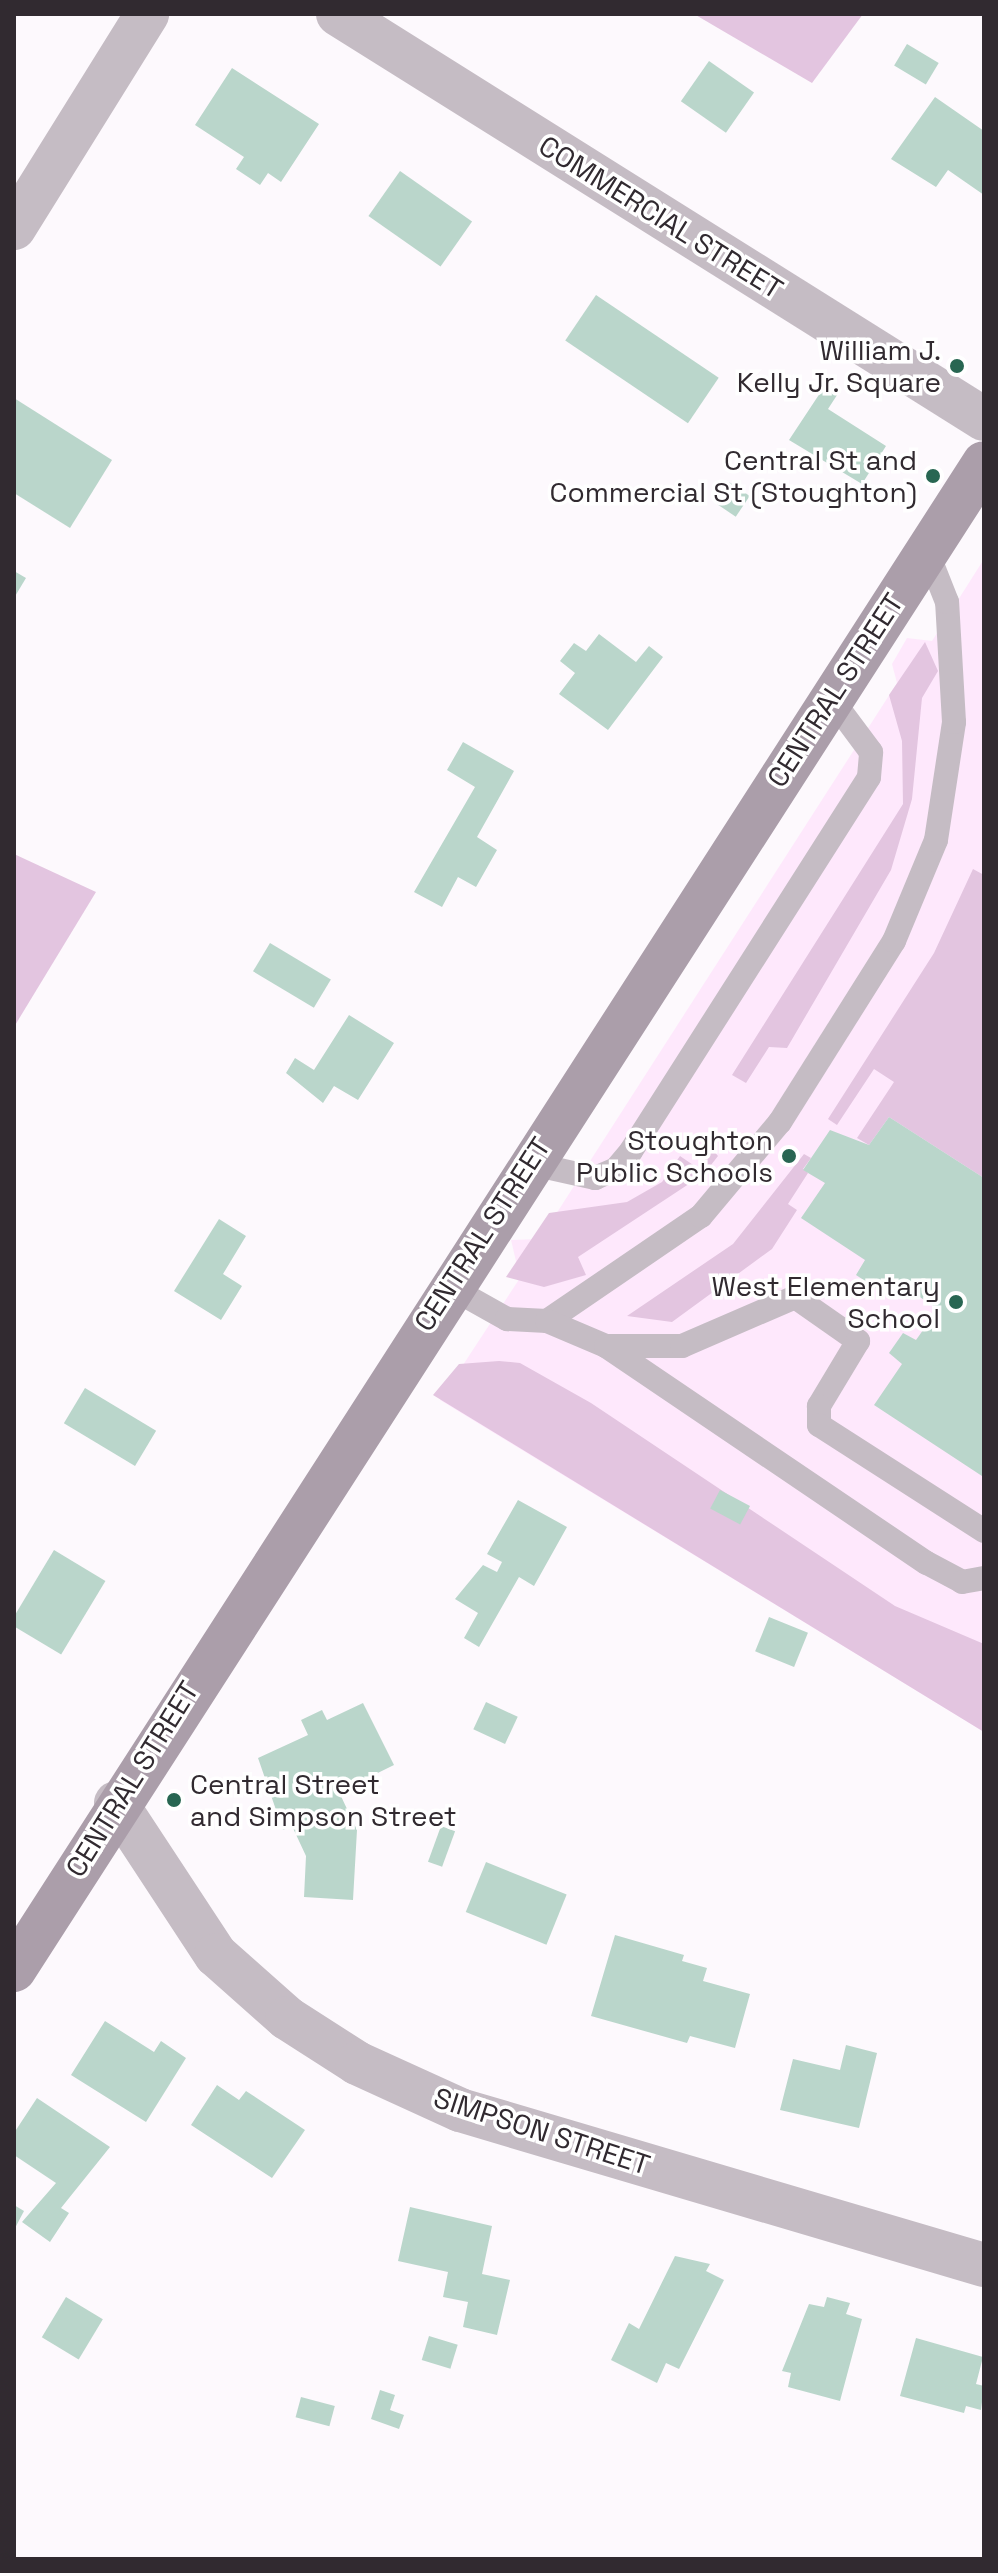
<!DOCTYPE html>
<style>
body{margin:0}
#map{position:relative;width:998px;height:2573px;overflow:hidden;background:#fdf9fd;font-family:"Space Grotesk",sans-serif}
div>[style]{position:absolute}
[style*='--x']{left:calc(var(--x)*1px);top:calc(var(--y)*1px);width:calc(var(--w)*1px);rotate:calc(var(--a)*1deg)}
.built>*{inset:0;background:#fee8fc}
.green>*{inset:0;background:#e3c5e0}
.building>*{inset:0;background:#bad6cb;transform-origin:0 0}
.lane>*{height:24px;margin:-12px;padding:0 12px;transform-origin:12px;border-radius:12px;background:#c5bcc4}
.street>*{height:44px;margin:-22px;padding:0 22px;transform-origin:22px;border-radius:22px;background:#c5bcc4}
.secondary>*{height:44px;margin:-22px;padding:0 22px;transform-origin:22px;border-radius:22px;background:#ab9eaa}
.dots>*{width:22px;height:22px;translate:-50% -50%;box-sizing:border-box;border:4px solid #fff;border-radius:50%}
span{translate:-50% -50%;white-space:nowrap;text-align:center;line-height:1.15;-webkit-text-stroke:7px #fff;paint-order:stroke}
.street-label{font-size:28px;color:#312a30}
.poi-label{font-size:28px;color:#312a30}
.right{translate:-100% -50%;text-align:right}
.left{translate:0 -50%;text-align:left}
.frame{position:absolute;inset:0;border:16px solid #312a30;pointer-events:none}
</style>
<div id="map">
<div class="built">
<div style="clip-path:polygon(984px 559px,984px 1732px,440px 1400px,520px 1278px,511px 1240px,540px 1239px,897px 683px,892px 664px,907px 638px,932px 641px)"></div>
</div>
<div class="green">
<div style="clip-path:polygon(694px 14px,863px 14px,812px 83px)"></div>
<div style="clip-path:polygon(925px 642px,938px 671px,922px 698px,912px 799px,891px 870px,787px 1048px,769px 1047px,746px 1083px,732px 1075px,903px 804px,902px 741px,889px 695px)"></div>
<div style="clip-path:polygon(14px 854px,96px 892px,14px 1027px)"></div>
<div style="clip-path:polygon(973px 869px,984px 875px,984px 1178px,889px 1117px,869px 1145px,857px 1138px,894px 1082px,874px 1069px,837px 1125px,828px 1119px,934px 953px)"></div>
<div style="clip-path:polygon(712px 1149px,718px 1156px,704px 1174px,578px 1257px,586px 1275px,544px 1287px,506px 1277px,549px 1213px,627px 1202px,662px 1182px,680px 1156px,699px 1169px)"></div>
<div style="clip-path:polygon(804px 1154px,811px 1158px,803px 1169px,808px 1173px,788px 1204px,797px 1210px,772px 1249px,672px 1322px,627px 1316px,733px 1244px)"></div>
<div style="clip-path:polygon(499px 1361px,520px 1363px,591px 1403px,895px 1606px,984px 1644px,984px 1732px,433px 1395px,459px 1364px)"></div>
</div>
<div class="building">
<div style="left:907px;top:44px;width:37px;height:25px;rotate:31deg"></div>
<div style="left:709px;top:61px;width:55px;height:49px;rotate:35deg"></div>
<div style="clip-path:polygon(232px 68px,319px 124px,281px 182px,268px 173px,260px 185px,236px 169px,244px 157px,195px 125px)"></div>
<div style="clip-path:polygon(935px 97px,984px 131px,984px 195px,948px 170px,936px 187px,891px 159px)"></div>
<div style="left:400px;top:171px;width:88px;height:55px;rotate:35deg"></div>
<div style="left:596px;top:295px;width:148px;height:55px;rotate:34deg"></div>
<div style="clip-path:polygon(826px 384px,839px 392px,828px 409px,886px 446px,862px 484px,789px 440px)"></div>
<div style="clip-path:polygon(14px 398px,112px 460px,70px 528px,14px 493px)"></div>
<div style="left:729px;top:482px;width:25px;height:25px;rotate:34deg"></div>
<div style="clip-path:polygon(14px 571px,26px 578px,14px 598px)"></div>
<div style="clip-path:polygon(599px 634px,636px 662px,649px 646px,663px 657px,608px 730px,559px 694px,575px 673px,560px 661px,574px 643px,586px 651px)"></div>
<div style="clip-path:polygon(463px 742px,514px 771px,477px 837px,497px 850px,476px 887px,458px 877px,442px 907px,414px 892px,475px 787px,447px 770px)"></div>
<div style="left:270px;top:943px;width:71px;height:33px;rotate:31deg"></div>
<div style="clip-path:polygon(349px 1015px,394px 1043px,358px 1100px,334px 1086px,323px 1103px,286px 1073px,295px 1058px,314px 1070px)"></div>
<div style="clip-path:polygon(889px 1117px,984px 1178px,982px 1476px,874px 1405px,902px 1364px,889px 1353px,903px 1333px,916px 1340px,938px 1309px,897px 1282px,888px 1296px,856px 1275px,865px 1260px,801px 1218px,825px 1183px,803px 1170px,830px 1130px,869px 1145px)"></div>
<div style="clip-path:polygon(219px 1219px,246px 1236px,223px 1274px,242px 1286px,221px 1320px,174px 1291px)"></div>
<div style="left:85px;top:1388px;width:83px;height:41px;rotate:31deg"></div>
<div style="left:720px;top:1490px;width:34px;height:21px;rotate:28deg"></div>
<div style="clip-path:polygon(518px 1500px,567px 1527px,534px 1586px,519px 1577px,479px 1647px,464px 1638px,478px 1613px,455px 1599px,483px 1565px,497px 1572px,502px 1562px,487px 1554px)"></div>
<div style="left:54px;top:1550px;width:60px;height:86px;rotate:31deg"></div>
<div style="left:769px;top:1617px;width:42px;height:37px;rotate:22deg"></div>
<div style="left:486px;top:1702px;width:35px;height:30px;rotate:25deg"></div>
<div style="clip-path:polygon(363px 1703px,394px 1765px,339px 1792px,357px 1830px,353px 1900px,304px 1897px,306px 1856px,292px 1826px,283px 1830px,258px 1758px,308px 1735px,301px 1720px,322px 1710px,327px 1720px)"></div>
<div style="left:441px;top:1826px;width:15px;height:38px;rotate:20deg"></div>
<div style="left:486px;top:1862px;width:87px;height:54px;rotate:22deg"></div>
<div style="clip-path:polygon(615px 1935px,684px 1955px,682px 1961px,707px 1968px,703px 1981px,750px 1994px,735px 2048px,690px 2036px,687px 2043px,591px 2016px)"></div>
<div style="clip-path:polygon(105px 2021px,154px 2052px,161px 2041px,186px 2058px,146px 2122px,71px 2075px)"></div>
<div style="clip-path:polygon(846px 2045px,877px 2053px,859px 2128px,780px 2110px,793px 2059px,840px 2070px)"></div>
<div style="clip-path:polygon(217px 2085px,239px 2100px,246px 2091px,305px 2130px,272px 2178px,191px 2125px)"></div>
<div style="clip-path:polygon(37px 2098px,110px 2147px,61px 2208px,69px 2213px,50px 2242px,22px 2222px,56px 2183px,14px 2155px,14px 2133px)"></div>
<div style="clip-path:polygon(14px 2205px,24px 2211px,14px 2230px)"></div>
<div style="clip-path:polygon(410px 2207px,492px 2226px,482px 2274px,510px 2280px,497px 2335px,463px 2327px,468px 2302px,443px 2297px,448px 2272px,398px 2261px)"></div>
<div style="clip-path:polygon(675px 2256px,710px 2264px,706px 2271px,724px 2280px,679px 2369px,666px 2363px,657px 2383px,611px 2360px,629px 2323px,639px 2329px)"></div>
<div style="left:66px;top:2297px;width:43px;height:47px;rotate:31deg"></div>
<div style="clip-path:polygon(827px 2297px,850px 2303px,846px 2314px,862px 2319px,840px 2401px,788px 2387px,791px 2373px,782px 2371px,809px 2304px,824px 2307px)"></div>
<div style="left:429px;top:2336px;width:30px;height:25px;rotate:17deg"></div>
<div style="clip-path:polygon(916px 2338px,983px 2357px,976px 2384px,984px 2386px,981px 2410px,966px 2406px,964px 2413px,900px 2396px)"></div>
<div style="clip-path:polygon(380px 2390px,395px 2395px,390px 2410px,404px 2415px,399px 2429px,371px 2419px)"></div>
<div style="left:301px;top:2397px;width:35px;height:21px;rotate:15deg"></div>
</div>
<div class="lane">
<div style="--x:528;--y:1163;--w:69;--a:12.6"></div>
<div style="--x:595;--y:1178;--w:23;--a:-23"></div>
<div style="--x:616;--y:1169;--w:23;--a:-50"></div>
<div style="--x:631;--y:1151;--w:443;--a:-57.5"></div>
<div style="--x:869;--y:777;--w:25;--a:-85"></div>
<div style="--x:871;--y:752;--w:69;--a:-126.7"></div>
<div style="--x:448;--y:1286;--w:68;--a:29.2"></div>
<div style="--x:507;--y:1319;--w:40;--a:2.9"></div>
<div style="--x:547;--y:1321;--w:186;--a:-34.3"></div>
<div style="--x:701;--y:1216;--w:123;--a:-50"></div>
<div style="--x:780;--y:1122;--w:214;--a:-57.8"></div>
<div style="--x:894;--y:941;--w:109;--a:-67.4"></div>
<div style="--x:936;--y:840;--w:119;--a:-81.3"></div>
<div style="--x:954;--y:722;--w:120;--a:-93.3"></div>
<div style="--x:947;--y:602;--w:57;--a:-111.6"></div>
<div style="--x:547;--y:1321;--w:64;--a:23"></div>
<div style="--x:606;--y:1346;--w:387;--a:34.1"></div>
<div style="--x:927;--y:1563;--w:40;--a:28"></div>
<div style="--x:962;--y:1582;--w:22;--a:-10"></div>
<div style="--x:606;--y:1346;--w:76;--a:0"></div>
<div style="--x:682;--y:1346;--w:123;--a:-23.4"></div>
<div style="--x:795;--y:1297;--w:77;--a:34.9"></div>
<div style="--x:858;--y:1341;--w:76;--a:121"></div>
<div style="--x:819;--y:1406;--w:19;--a:90"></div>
<div style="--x:819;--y:1425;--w:196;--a:32.7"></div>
</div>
<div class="street">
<div style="--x:338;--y:14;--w:762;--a:32.09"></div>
<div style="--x:14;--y:228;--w:252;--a:-58.1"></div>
<div style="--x:116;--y:1803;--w:182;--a:56.7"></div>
<div style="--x:216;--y:1955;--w:95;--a:41.6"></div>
<div style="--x:287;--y:2018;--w:83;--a:32.7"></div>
<div style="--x:357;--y:2063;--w:113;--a:24.5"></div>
<div style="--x:460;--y:2110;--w:546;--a:16.48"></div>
</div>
<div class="secondary">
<div style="--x:14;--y:1970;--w:1792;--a:-57.23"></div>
</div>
<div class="dots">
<div style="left:957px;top:366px;background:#286652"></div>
<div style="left:933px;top:476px;background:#286652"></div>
<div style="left:789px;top:1156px;background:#286652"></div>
<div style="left:956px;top:1302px;background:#286652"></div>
<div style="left:174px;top:1800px;background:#286652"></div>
</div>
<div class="street-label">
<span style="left:661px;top:217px;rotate:32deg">COMMERCIAL STREET</span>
<span style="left:835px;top:690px;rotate:-57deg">CENTRAL STREET</span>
<span style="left:482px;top:1234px;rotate:-57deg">CENTRAL STREET</span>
<span style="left:132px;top:1779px;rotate:-58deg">CENTRAL STREET</span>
<span style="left:542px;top:2131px;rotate:18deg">SIMPSON STREET</span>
</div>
<div class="poi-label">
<span class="right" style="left:941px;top:366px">William J.<br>Kelly Jr. Square</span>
<span class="right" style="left:917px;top:476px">Central St and<br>Commercial St (Stoughton)</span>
<span class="right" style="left:773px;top:1156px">Stoughton<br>Public Schools</span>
<span class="right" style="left:940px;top:1302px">West Elementary<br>School</span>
<span class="left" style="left:190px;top:1800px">Central Street<br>and Simpson Street</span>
</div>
<div class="frame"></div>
</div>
